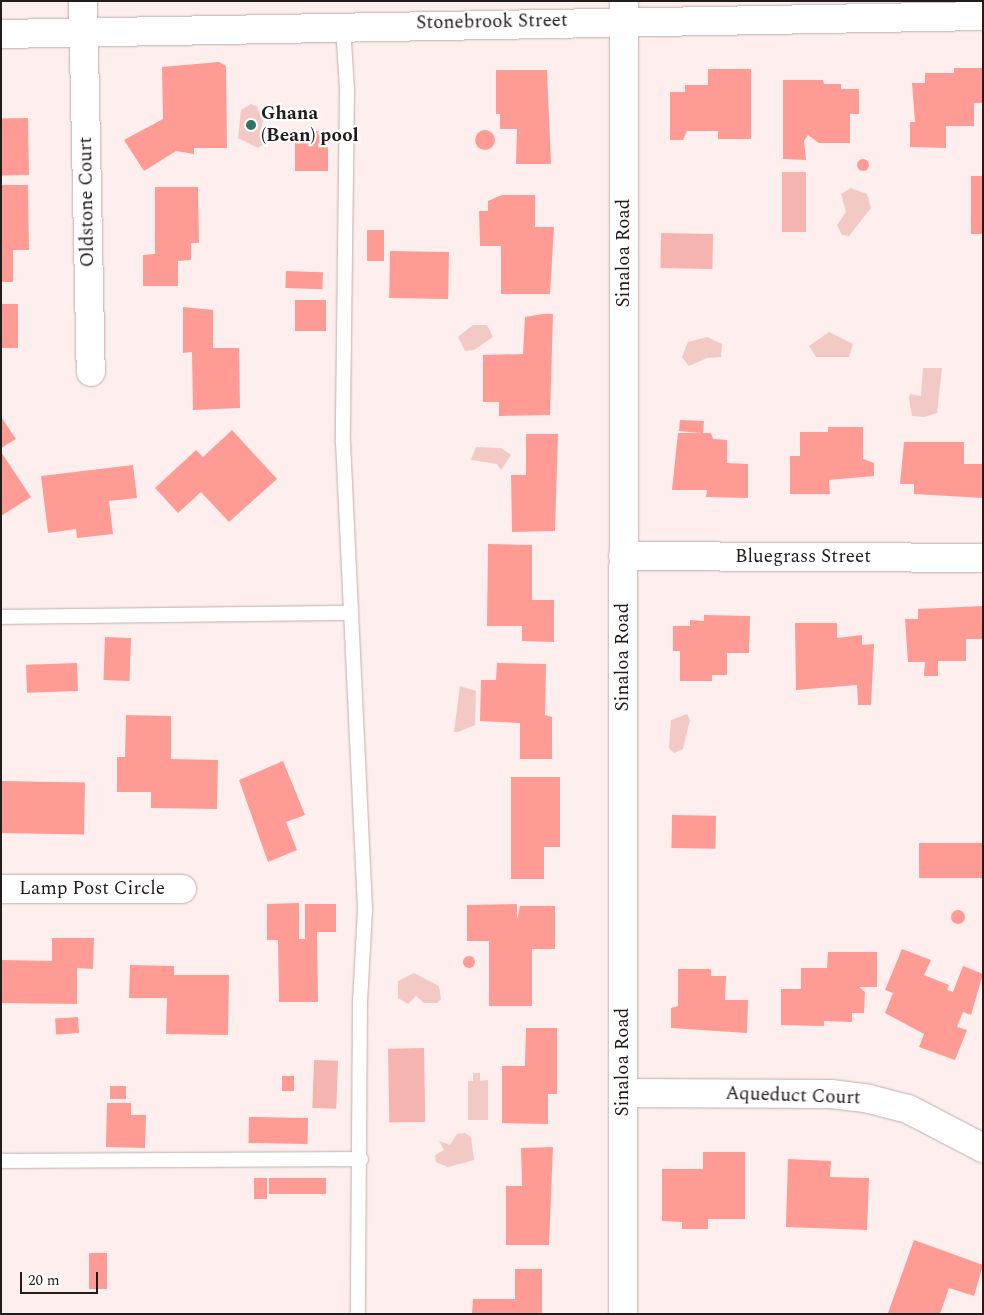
<!DOCTYPE html>
<style>
body{margin:0}
#map{position:relative;width:984px;height:1315px;overflow:hidden;background:#feefee;font-family:Spectral,serif}
div>[style]{position:absolute}
[style*='--x']{left:calc(var(--x)*1px);top:calc(var(--y)*1px);width:calc(var(--w)*1px);rotate:calc(var(--a)*1deg)}
.green>*{inset:0;background:#f5b4af;transform-origin:0 0}
.water>*{inset:0;background:#f3c9c6}
.building>*{inset:0;background:#fe9b95;transform-origin:0 0}
.round{border-radius:50%}
.roads{filter:drop-shadow(0 0 1px #c0afad) drop-shadow(0 0 1px #c0afad)}
.lane>*{height:14px;margin:-7px;padding:0 7px;transform-origin:7px;border-radius:7px;background:#fff}
.street>*{height:28px;margin:-14px;padding:0 14px;transform-origin:14px;border-radius:14px;background:#fff}
.secondary>*{height:28px;margin:-14px;padding:0 14px;transform-origin:14px;border-radius:14px;background:#fff}
.dots>*{width:14px;height:14px;translate:-50% -50%;box-sizing:border-box;border:2px solid #fff;border-radius:50%}
span{translate:-50% -50%;white-space:nowrap;text-align:center;line-height:1.15;-webkit-text-stroke:4.5px #fff;paint-order:stroke}
.street-label{font-size:19px;color:#221c1b}
.poi-label{font-size:19px;color:#221c1b;font-weight:700}
.left{translate:0 -50%;text-align:left}
.frame{position:absolute;inset:0;border:2px solid #221c1b;pointer-events:none}
.scale{position:absolute;left:20px;top:1272px;width:78px;height:22px;box-sizing:border-box;border:2px solid #221c1b;border-top:0;padding-left:6px;font-size:15px;line-height:18px;white-space:nowrap;color:#221c1b;-webkit-text-stroke:4px #fff;paint-order:stroke}
</style>
<div id="map">
<div class="green">
<div style="left:782px;top:172px;width:24px;height:60px"></div>
<div style="left:661px;top:233px;width:52px;height:35px;rotate:1deg"></div>
<div style="left:424px;top:1048px;width:74px;height:36px;rotate:89deg"></div>
<div style="left:314px;top:1060px;width:24px;height:48px;rotate:2deg"></div>
</div>
<div class="water">
<div style="clip-path:polygon(251px 104px,258px 107px,257px 112px,263px 107px,266px 110px,261px 128px,268px 141px,258px 148px,238px 138px,241px 110px)"></div>
<div style="clip-path:polygon(851px 188px,867px 194px,871px 208px,849px 236px,842px 235px,837px 225px,846px 212px,841px 194px)"></div>
<div style="clip-path:polygon(473px 325px,487px 325px,493px 337px,474px 350px,465px 351px,458px 337px)"></div>
<div style="clip-path:polygon(829px 332px,853px 344px,849px 357px,816px 357px,809px 346px)"></div>
<div style="clip-path:polygon(707px 337px,722px 344px,721px 357px,707px 358px,689px 366px,682px 357px,688px 342px)"></div>
<div style="clip-path:polygon(923px 368px,942px 368px,937px 413px,924px 417px,912px 416px,909px 398px,910px 394px,921px 396px)"></div>
<div style="clip-path:polygon(476px 447px,501px 448px,511px 455px,501px 470px,497px 464px,471px 460px)"></div>
<div style="clip-path:polygon(460px 686px,476px 691px,475px 725px,458px 732px,454px 732px)"></div>
<div style="clip-path:polygon(687px 714px,690px 720px,683px 749px,674px 753px,669px 748px,671px 720px)"></div>
<div style="clip-path:polygon(414px 973px,439px 986px,441px 999px,437px 1003px,424px 1003px,416px 996px,408px 1004px,398px 998px,398px 981px)"></div>
<div style="clip-path:polygon(473px 1073px,480px 1073px,480px 1081px,488px 1080px,488px 1120px,468px 1120px,468px 1081px,473px 1081px)"></div>
<div style="clip-path:polygon(465px 1133px,471px 1137px,474px 1160px,448px 1167px,436px 1162px,435px 1155px,444px 1150px,439px 1141px,450px 1145px,457px 1134px)"></div>
</div>
<div class="building">
<div style="clip-path:polygon(219px 62px,226px 66px,227px 148px,194px 148px,194px 154px,176px 151px,144px 171px,124px 140px,163px 119px,162px 67px)"></div>
<div style="clip-path:polygon(954px 68px,983px 68px,983px 103px,974px 103px,974px 126px,946px 126px,946px 148px,910px 147px,910px 122px,915px 122px,912px 83px,925px 83px,925px 73px,954px 73px)"></div>
<div style="clip-path:polygon(708px 69px,751px 69px,751px 139px,718px 139px,718px 131px,687px 131px,683px 140px,670px 140px,670px 92px,685px 92px,685px 85px,708px 85px)"></div>
<div style="clip-path:polygon(496px 70px,547px 70px,551px 164px,516px 164px,517px 129px,500px 129px,500px 114px,496px 114px)"></div>
<div style="clip-path:polygon(783px 80px,823px 80px,824px 84px,841px 84px,841px 89px,859px 89px,859px 114px,850px 114px,850px 143px,819px 143px,808px 135px,804px 141px,806px 160px,783px 159px)"></div>
<div style="left:28px;top:118px;width:57px;height:27px;rotate:89deg"></div>
<div class="round" style="left:475px;top:130px;width:20px;height:20px"></div>
<div style="left:295px;top:131px;width:33px;height:40px"></div>
<div class="round" style="left:857px;top:159px;width:12px;height:12px"></div>
<div style="left:971px;top:176px;width:12px;height:58px"></div>
<div style="clip-path:polygon(1px 185px,28px 185px,29px 250px,13px 250px,13px 282px,1px 282px)"></div>
<div style="clip-path:polygon(155px 187px,198px 187px,199px 243px,191px 243px,191px 260px,178px 261px,178px 286px,143px 286px,143px 255px,155px 254px)"></div>
<div style="clip-path:polygon(502px 195px,535px 195px,535px 227px,554px 227px,550px 294px,501px 294px,501px 246px,480px 246px,479px 211px,488px 211px,488px 201px)"></div>
<div style="left:367px;top:230px;width:17px;height:31px"></div>
<div style="left:390px;top:251px;width:59px;height:47px;rotate:1deg"></div>
<div style="left:286px;top:271px;width:37px;height:17px;rotate:2deg"></div>
<div style="left:295px;top:300px;width:31px;height:31px"></div>
<div style="left:1px;top:304px;width:17px;height:44px"></div>
<div style="clip-path:polygon(183px 307px,213px 310px,213px 348px,239px 348px,240px 408px,193px 410px,192px 352px,183px 353px)"></div>
<div style="clip-path:polygon(543px 314px,553px 314px,550px 415px,499px 416px,499px 402px,483px 402px,483px 355px,523px 354px,525px 317px)"></div>
<div style="clip-path:polygon(1px 417px,16px 439px,1px 448px)"></div>
<div style="clip-path:polygon(680px 420px,704px 421px,703px 433px,711px 433px,713px 439px,727px 440px,727px 463px,748px 464px,748px 498px,706px 497px,707px 490px,672px 490px,678px 433px,700px 433px,679px 431px)"></div>
<div style="clip-path:polygon(828px 427px,863px 427px,863px 459px,874px 463px,874px 476px,829px 480px,830px 494px,790px 494px,790px 456px,800px 456px,800px 432px,828px 432px)"></div>
<div style="clip-path:polygon(232px 430px,277px 479px,229px 522px,201px 492px,178px 513px,155px 488px,196px 450px,203px 457px)"></div>
<div style="clip-path:polygon(526px 434px,558px 434px,555px 531px,512px 532px,511px 475px,526px 475px)"></div>
<div style="clip-path:polygon(904px 442px,964px 442px,964px 464px,983px 464px,983px 498px,914px 494px,914px 484px,900px 484px)"></div>
<div style="clip-path:polygon(1px 452px,31px 497px,1px 516px)"></div>
<div style="clip-path:polygon(133px 465px,137px 498px,109px 501px,113px 534px,77px 538px,76px 529px,48px 533px,41px 476px)"></div>
<div style="clip-path:polygon(488px 544px,532px 545px,532px 600px,554px 600px,554px 642px,522px 641px,522px 626px,487px 626px)"></div>
<div style="clip-path:polygon(983px 606px,983px 639px,966px 639px,966px 661px,938px 661px,938px 676px,924px 676px,925px 662px,908px 662px,905px 619px,918px 619px,918px 609px)"></div>
<div style="clip-path:polygon(704px 615px,750px 616px,749px 653px,727px 653px,727px 675px,712px 675px,712px 681px,680px 681px,680px 651px,673px 651px,673px 626px,690px 626px,690px 620px,704px 621px)"></div>
<div style="clip-path:polygon(795px 623px,837px 623px,837px 638px,862px 635px,862px 645px,874px 644px,871px 705px,858px 705px,857px 685px,796px 690px)"></div>
<div style="left:105px;top:637px;width:26px;height:43px;rotate:2deg"></div>
<div style="left:77px;top:663px;width:28px;height:51px;rotate:88deg"></div>
<div style="clip-path:polygon(497px 663px,546px 664px,545px 715px,552px 717px,552px 759px,520px 759px,520px 723px,480px 721px,481px 680px,496px 680px)"></div>
<div style="clip-path:polygon(126px 715px,171px 716px,171px 759px,218px 760px,217px 809px,151px 808px,151px 792px,117px 792px,117px 757px,125px 757px)"></div>
<div style="clip-path:polygon(283px 761px,305px 815px,286px 822px,297px 850px,268px 862px,239px 780px)"></div>
<div style="clip-path:polygon(511px 777px,560px 777px,560px 847px,544px 847px,544px 879px,511px 879px)"></div>
<div style="left:1px;top:781px;width:84px;height:52px;rotate:1deg"></div>
<div style="left:672px;top:815px;width:44px;height:33px;rotate:1deg"></div>
<div style="left:983px;top:843px;width:35px;height:64px;rotate:90deg"></div>
<div style="clip-path:polygon(299px 903px,299px 939px,305px 939px,305px 904px,336px 904px,336px 932px,317px 932px,318px 1002px,279px 1002px,278px 940px,267px 940px,267px 904px)"></div>
<div style="clip-path:polygon(517px 904px,517px 920px,520px 906px,555px 906px,555px 949px,532px 949px,532px 1006px,489px 1006px,489px 941px,467px 941px,467px 905px)"></div>
<div class="round" style="left:951px;top:910px;width:14px;height:14px"></div>
<div style="clip-path:polygon(52px 938px,94px 938px,93px 969px,77px 968px,77px 1004px,1px 1003px,1px 960px,52px 961px)"></div>
<div style="clip-path:polygon(902px 949px,931px 960px,924px 975px,949px 985px,947px 990px,953px 992px,963px 966px,983px 974px,971px 1015px,963px 1012px,957px 1027px,967px 1030px,955px 1060px,919px 1047px,924px 1034px,885px 1013px,893px 993px,885px 990px)"></div>
<div style="clip-path:polygon(828px 952px,877px 952px,877px 987px,859px 987px,865px 992px,864px 1013px,852px 1013px,852px 1022px,824px 1021px,824px 1026px,781px 1025px,781px 989px,801px 989px,801px 968px,827px 968px)"></div>
<div class="round" style="left:463px;top:956px;width:12px;height:12px"></div>
<div style="clip-path:polygon(130px 965px,174px 966px,174px 975px,229px 975px,228px 1035px,166px 1034px,167px 998px,129px 998px)"></div>
<div style="clip-path:polygon(678px 969px,711px 969px,711px 976px,726px 976px,725px 1000px,748px 1000px,747px 1033px,671px 1028px,671px 1008px,678px 1006px)"></div>
<div style="left:78px;top:1017px;width:16px;height:23px;rotate:86deg"></div>
<div style="clip-path:polygon(526px 1028px,557px 1028px,557px 1094px,548px 1094px,548px 1124px,502px 1123px,502px 1066px,525px 1066px)"></div>
<div style="left:282px;top:1076px;width:12px;height:15px"></div>
<div style="left:110px;top:1086px;width:16px;height:13px"></div>
<div style="clip-path:polygon(107px 1103px,131px 1103px,131px 1115px,146px 1115px,145px 1148px,106px 1147px)"></div>
<div style="left:249px;top:1117px;width:59px;height:26px;rotate:1deg"></div>
<div style="clip-path:polygon(553px 1147px,549px 1245px,506px 1245px,506px 1186px,522px 1186px,521px 1148px)"></div>
<div style="clip-path:polygon(703px 1152px,745px 1152px,745px 1219px,708px 1219px,708px 1229px,682px 1229px,682px 1222px,662px 1221px,662px 1169px,703px 1169px)"></div>
<div style="clip-path:polygon(788px 1159px,831px 1161px,830px 1177px,869px 1178px,867px 1230px,786px 1227px)"></div>
<div style="left:254px;top:1178px;width:13px;height:21px"></div>
<div style="left:269px;top:1178px;width:57px;height:16px"></div>
<div style="clip-path:polygon(914px 1240px,983px 1265px,974px 1296px,949px 1288px,940px 1314px,888px 1313px)"></div>
<div style="left:89px;top:1253px;width:18px;height:36px"></div>
<div style="clip-path:polygon(515px 1269px,542px 1269px,542px 1314px,472px 1314px,473px 1299px,515px 1299px)"></div>
</div>
<div class="roads">
<div class="lane">
<div style="--x:343;--y:26;--w:64;--a:86.4"></div>
<div style="--x:347;--y:90;--w:352;--a:90.7"></div>
<div style="--x:343;--y:442;--w:469;--a:87.3"></div>
<div style="--x:365;--y:910;--w:91;--a:93.1"></div>
<div style="--x:360;--y:1001;--w:313;--a:90.4"></div>
<div style="--x:1;--y:617;--w:349;--a:-0.7"></div>
<div style="--x:1;--y:1161;--w:360;--a:-0.3"></div>
</div>
<div class="street">
<div style="--x:83;--y:1;--w:371;--a:88.8"></div>
<div style="--x:1;--y:34;--w:982;--a:-1.05"></div>
<div style="--x:623;--y:556;--w:360;--a:0.3"></div>
<div style="--x:1;--y:889;--w:181;--a:0"></div>
<div style="--x:623;--y:1093;--w:208;--a:0.3"></div>
<div style="--x:831;--y:1094;--w:38;--a:7"></div>
<div style="--x:869;--y:1099;--w:40;--a:14.4"></div>
<div style="--x:908;--y:1109;--w:85;--a:27.5"></div>
</div>
<div class="secondary">
<div style="--x:623;--y:1314;--w:1313;--a:-89.96"></div>
</div>
</div>
<div class="dots">
<div style="left:251px;top:125px;background:#337363"></div>
</div>
<div class="street-label">
<span style="left:492px;top:22px;rotate:-1deg">Stonebrook Street</span>
<span style="left:87px;top:202px;rotate:-91deg">Oldstone Court</span>
<span style="left:624px;top:253px;rotate:-90deg">Sinaloa Road</span>
<span style="left:803px;top:557px">Bluegrass Street</span>
<span style="left:623px;top:657px;rotate:-90deg">Sinaloa Road</span>
<span style="left:92px;top:889px">Lamp Post Circle</span>
<span style="left:623px;top:1062px;rotate:-90deg">Sinaloa Road</span>
<span style="left:793px;top:1096px;rotate:2deg">Aqueduct Court</span>
</div>
<div class="poi-label">
<span class="left" style="left:261px;top:125px">Ghana<br>(Bean) pool</span>
</div>
<div class="frame"></div>
<div class="scale">20 m</div>
</div>
